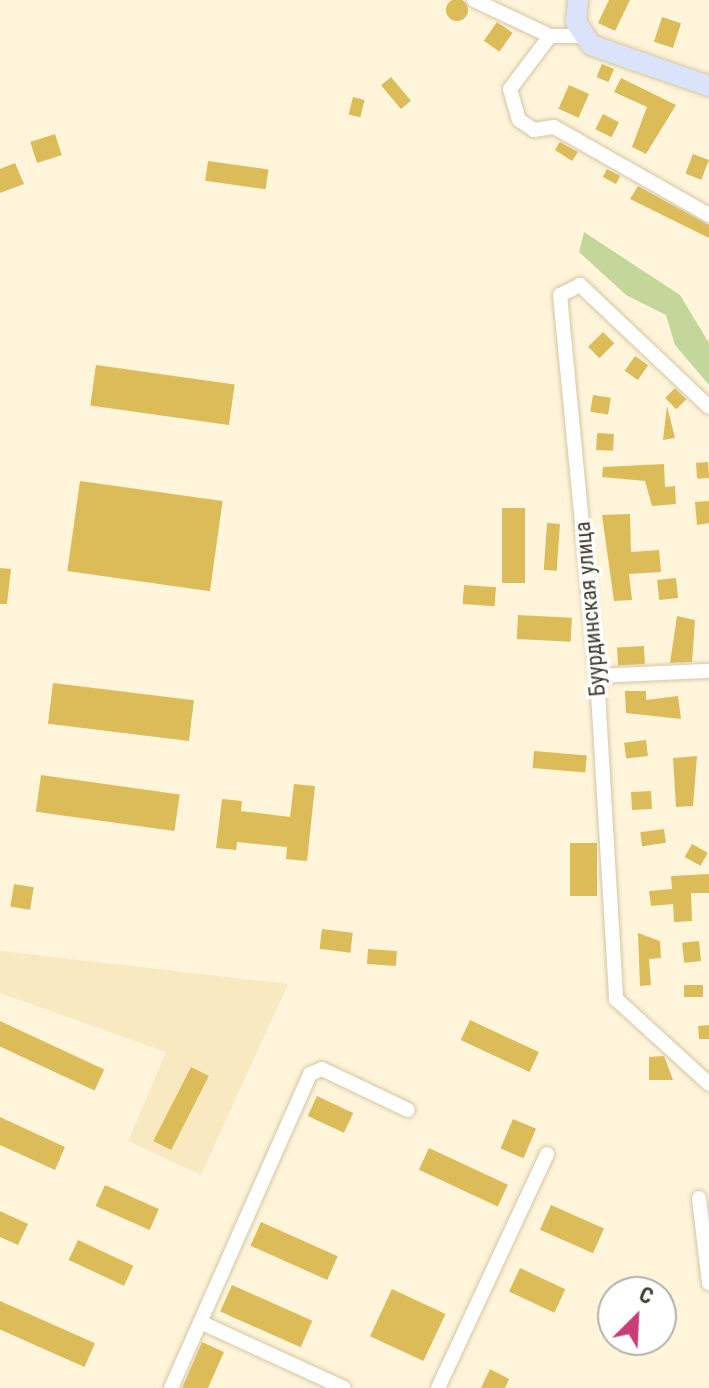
<!DOCTYPE html>
<meta charset="utf-8">
<style>
body{margin:0}
#map{position:relative;width:709px;height:1388px;overflow:hidden;background:#fff5da;font-family:"Roboto Condensed",sans-serif}
div>[style]{position:absolute}
[style*='--x']{left:calc(var(--x)*1px);top:calc(var(--y)*1px);width:calc(var(--w)*1px);rotate:calc(var(--a)*1deg)}
.built>*{inset:0;background:#f8e9c0}
.green>*{inset:0;background:#c4d79a}
.building>*{inset:0;background:#dcbb59;transform-origin:0 0}
.round{border-radius:50%}
.roads{filter:drop-shadow(0 0 2px #d2c7a6) drop-shadow(0 0 2px #d2c7a6)}
.street>*{height:14px;margin:-7px;padding:0 7px;transform-origin:7px;border-radius:7px;background:#fff}
.secondary>*{height:20px;margin:-10px;padding:0 10px;transform-origin:10px;border-radius:10px;background:#dae3f9}
span{translate:-50% -50%;white-space:nowrap;text-align:center;line-height:1.15;-webkit-text-stroke:7px #fff;paint-order:stroke}
.street-label{font-size:22px;color:#413d2f}
.north{position:absolute;left:597px;top:1276px;width:80px;height:80px;box-sizing:border-box;background:#fff;border:2px solid #b3b1ac;border-radius:50%;rotate:24deg;font-size:22px;font-weight:700;line-height:32px;text-align:center;color:#413d2f}
.north::after{content:'';display:block;margin:auto;width:28px;height:36px;background:#c83e76;clip-path:polygon(50% 0,100% 100%,50% 72%,0 100%)}
</style>
<div id="map">
<div class="built">
<div style="clip-path:polygon(0 951px,288px 984px,201px 1175px,128px 1141px,166px 1052px,0 993px)"></div>
</div>
<div class="green">
<div style="clip-path:polygon(584px 232px,680px 295px,709px 343px,709px 385px,675px 345px,666px 315px,626px 295px,579px 252px)"></div>
</div>
<div class="building">
<div class="round" style="left:446px;top:-1px;width:22px;height:22px"></div>
<div style="clip-path:polygon(609px 0,630px 0,615px 31px,598px 23px)"></div>
<div style="left:662px;top:17px;width:20px;height:26px;rotate:18deg"></div>
<div style="left:497px;top:22px;width:19px;height:23px;rotate:35deg"></div>
<div style="left:602px;top:64px;width:13px;height:14px;rotate:23deg"></div>
<div style="left:391px;top:77px;width:31px;height:13px;rotate:50deg"></div>
<div style="clip-path:polygon(621px 78px,676px 105px,646px 154px,632px 147px,647px 107px,614px 92px)"></div>
<div style="left:569px;top:85px;width:22px;height:26px;rotate:24deg"></div>
<div style="left:353px;top:97px;width:12px;height:18px;rotate:14deg"></div>
<div style="left:603px;top:114px;width:18px;height:17px;rotate:27deg"></div>
<div style="left:55px;top:134px;width:22px;height:26px;rotate:72deg"></div>
<div style="clip-path:polygon(560px 142px,578px 152px,572px 161px,555px 150px)"></div>
<div style="left:693px;top:154px;width:17px;height:21px;rotate:21deg"></div>
<div style="left:208px;top:161px;width:61px;height:20px;rotate:8deg"></div>
<div style="clip-path:polygon(15px 163px,24px 184px,0 193px,0 169px)"></div>
<div style="left:607px;top:169px;width:15px;height:9px;rotate:28deg"></div>
<div style="clip-path:polygon(638px 186px,709px 225px,709px 238px,630px 199px)"></div>
<div style="left:603px;top:332px;width:16px;height:21px;rotate:45deg"></div>
<div style="left:635px;top:356px;width:16px;height:18px;rotate:35deg"></div>
<div style="left:96px;top:365px;width:140px;height:41px;rotate:8deg"></div>
<div style="left:675px;top:388px;width:16px;height:14px;rotate:45deg"></div>
<div style="left:593px;top:395px;width:18px;height:17px;rotate:9deg"></div>
<div style="clip-path:polygon(667px 406px,675px 438px,663px 440px)"></div>
<div style="left:597px;top:433px;width:17px;height:17px;rotate:3deg"></div>
<div style="left:708px;top:462px;width:16px;height:12px;rotate:86deg"></div>
<div style="clip-path:polygon(664px 464px,665px 487px,675px 486px,676px 504px,652px 506px,645px 481px,602px 477px,603px 467px)"></div>
<div style="left:80px;top:481px;width:144px;height:91px;rotate:8deg"></div>
<div style="clip-path:polygon(709px 501px,709px 523px,697px 525px,695px 502px)"></div>
<div style="left:502px;top:508px;width:23px;height:75px"></div>
<div style="clip-path:polygon(630px 514px,631px 552px,659px 550px,661px 572px,629px 574px,632px 600px,614px 601px,602px 515px)"></div>
<div style="left:547px;top:523px;width:13px;height:47px;rotate:4deg"></div>
<div style="clip-path:polygon(0 568px,11px 569px,7px 604px,0 604px)"></div>
<div style="left:676px;top:578px;width:20px;height:19px;rotate:84deg"></div>
<div style="left:464px;top:585px;width:32px;height:19px;rotate:4deg"></div>
<div style="left:518px;top:615px;width:54px;height:24px;rotate:3deg"></div>
<div style="clip-path:polygon(677px 616px,695px 620px,692px 662px,670px 663px)"></div>
<div style="left:644px;top:646px;width:18px;height:27px;rotate:87deg"></div>
<div style="left:53px;top:683px;width:142px;height:41px;rotate:7deg"></div>
<div style="clip-path:polygon(625px 691px,646px 691px,646px 700px,678px 696px,681px 719px,626px 713px)"></div>
<div style="left:646px;top:740px;width:16px;height:22px;rotate:83deg"></div>
<div style="left:534px;top:751px;width:53px;height:17px;rotate:5deg"></div>
<div style="clip-path:polygon(697px 756px,693px 806px,676px 807px,673px 758px)"></div>
<div style="left:41px;top:775px;width:140px;height:37px;rotate:8deg"></div>
<div style="clip-path:polygon(294px 784px,315px 786px,307px 861px,286px 859px,287px 847px,237px 842px,236px 850px,216px 848px,222px 799px,242px 801px,241px 811px,290px 817px)"></div>
<div style="left:651px;top:791px;width:18px;height:20px;rotate:87deg"></div>
<div style="left:664px;top:829px;width:14px;height:24px;rotate:82deg"></div>
<div style="left:570px;top:843px;width:27px;height:53px"></div>
<div style="left:692px;top:844px;width:18px;height:15px;rotate:29deg"></div>
<div style="clip-path:polygon(709px 874px,709px 893px,691px 893px,692px 921px,674px 922px,673px 904px,651px 906px,649px 891px,672px 889px,671px 876px)"></div>
<div style="left:14px;top:884px;width:20px;height:23px;rotate:9deg"></div>
<div style="left:322px;top:929px;width:31px;height:20px;rotate:7deg"></div>
<div style="clip-path:polygon(638px 933px,660px 941px,661px 958px,649px 959px,651px 985px,640px 986px)"></div>
<div style="left:699px;top:941px;width:20px;height:17px;rotate:84deg"></div>
<div style="left:368px;top:949px;width:29px;height:15px;rotate:4deg"></div>
<div style="left:703px;top:985px;width:12px;height:19px;rotate:90deg"></div>
<div style="left:470px;top:1020px;width:76px;height:22px;rotate:25deg"></div>
<div style="left:0;top:1021px;width:115px;height:23px;rotate:25deg"></div>
<div style="clip-path:polygon(709px 1025px,709px 1039px,699px 1039px,698px 1026px)"></div>
<div style="clip-path:polygon(664px 1056px,673px 1080px,649px 1080px,649px 1057px)"></div>
<div style="left:191px;top:1067px;width:20px;height:83px;rotate:27deg"></div>
<div style="left:317px;top:1096px;width:40px;height:22px;rotate:25deg"></div>
<div style="clip-path:polygon(0 1117px,65px 1147px,55px 1170px,0 1145px)"></div>
<div style="left:513px;top:1119px;width:25px;height:32px;rotate:23deg"></div>
<div style="left:429px;top:1148px;width:87px;height:24px;rotate:25deg"></div>
<div style="left:105px;top:1185px;width:59px;height:23px;rotate:24deg"></div>
<div style="left:551px;top:1205px;width:58px;height:27px;rotate:24deg"></div>
<div style="clip-path:polygon(0 1211px,28px 1224px,18px 1245px,0 1237px)"></div>
<div style="left:261px;top:1222px;width:84px;height:26px;rotate:24deg"></div>
<div style="left:78px;top:1240px;width:61px;height:22px;rotate:25deg"></div>
<div style="left:520px;top:1268px;width:50px;height:26px;rotate:25deg"></div>
<div style="left:232px;top:1285px;width:88px;height:29px;rotate:24deg"></div>
<div style="left:392px;top:1289px;width:59px;height:52px;rotate:25deg"></div>
<div style="left:0;top:1301px;width:104px;height:26px;rotate:24deg"></div>
<div style="clip-path:polygon(202px 1342px,224px 1352px,208px 1388px,182px 1388px)"></div>
<div style="clip-path:polygon(490px 1369px,509px 1379px,505px 1388px,481px 1388px)"></div>
</div>
<div class="roads">
<div class="street">
<div style="--x:474;--y:0;--w:84;--a:25.3"></div>
<div style="--x:550;--y:36;--w:30;--a:0"></div>
<div style="--x:550;--y:36;--w:66;--a:127"></div>
<div style="--x:510;--y:89;--w:32;--a:74"></div>
<div style="--x:519;--y:120;--w:18;--a:34"></div>
<div style="--x:534;--y:130;--w:20;--a:-9"></div>
<div style="--x:554;--y:127;--w:178;--a:29.6"></div>
<div style="--x:709;--y:407;--w:178;--a:-136.6"></div>
<div style="--x:580;--y:285;--w:22;--a:153"></div>
<div style="--x:560;--y:295;--w:383;--a:84.5"></div>
<div style="--x:597;--y:676;--w:324;--a:86.6"></div>
<div style="--x:616;--y:999;--w:126;--a:42.4"></div>
<div style="--x:597;--y:676;--w:112;--a:-2.6"></div>
<div style="--x:699;--y:1198;--w:86;--a:83.3"></div>
<div style="--x:200;--y:1322;--w:158;--a:24.6"></div>
<div style="--x:171;--y:1388;--w:343;--a:-66.1"></div>
<div style="--x:310;--y:1074;--w:13;--a:-23"></div>
<div style="--x:322;--y:1069;--w:95;--a:25.5"></div>
<div style="--x:438;--y:1388;--w:258;--a:-65"></div>
</div>
<div class="secondary">
<div style="--x:578;--y:0;--w:22;--a:95"></div>
<div style="--x:576;--y:22;--w:27;--a:57"></div>
<div style="--x:591;--y:45;--w:125;--a:19.2"></div>
</div>
</div>
<div class="street-label">
<span style="left:590px;top:609px;rotate:-95deg">Буурдинская улица</span>
</div>
<div class="north">С</div>
</div>
